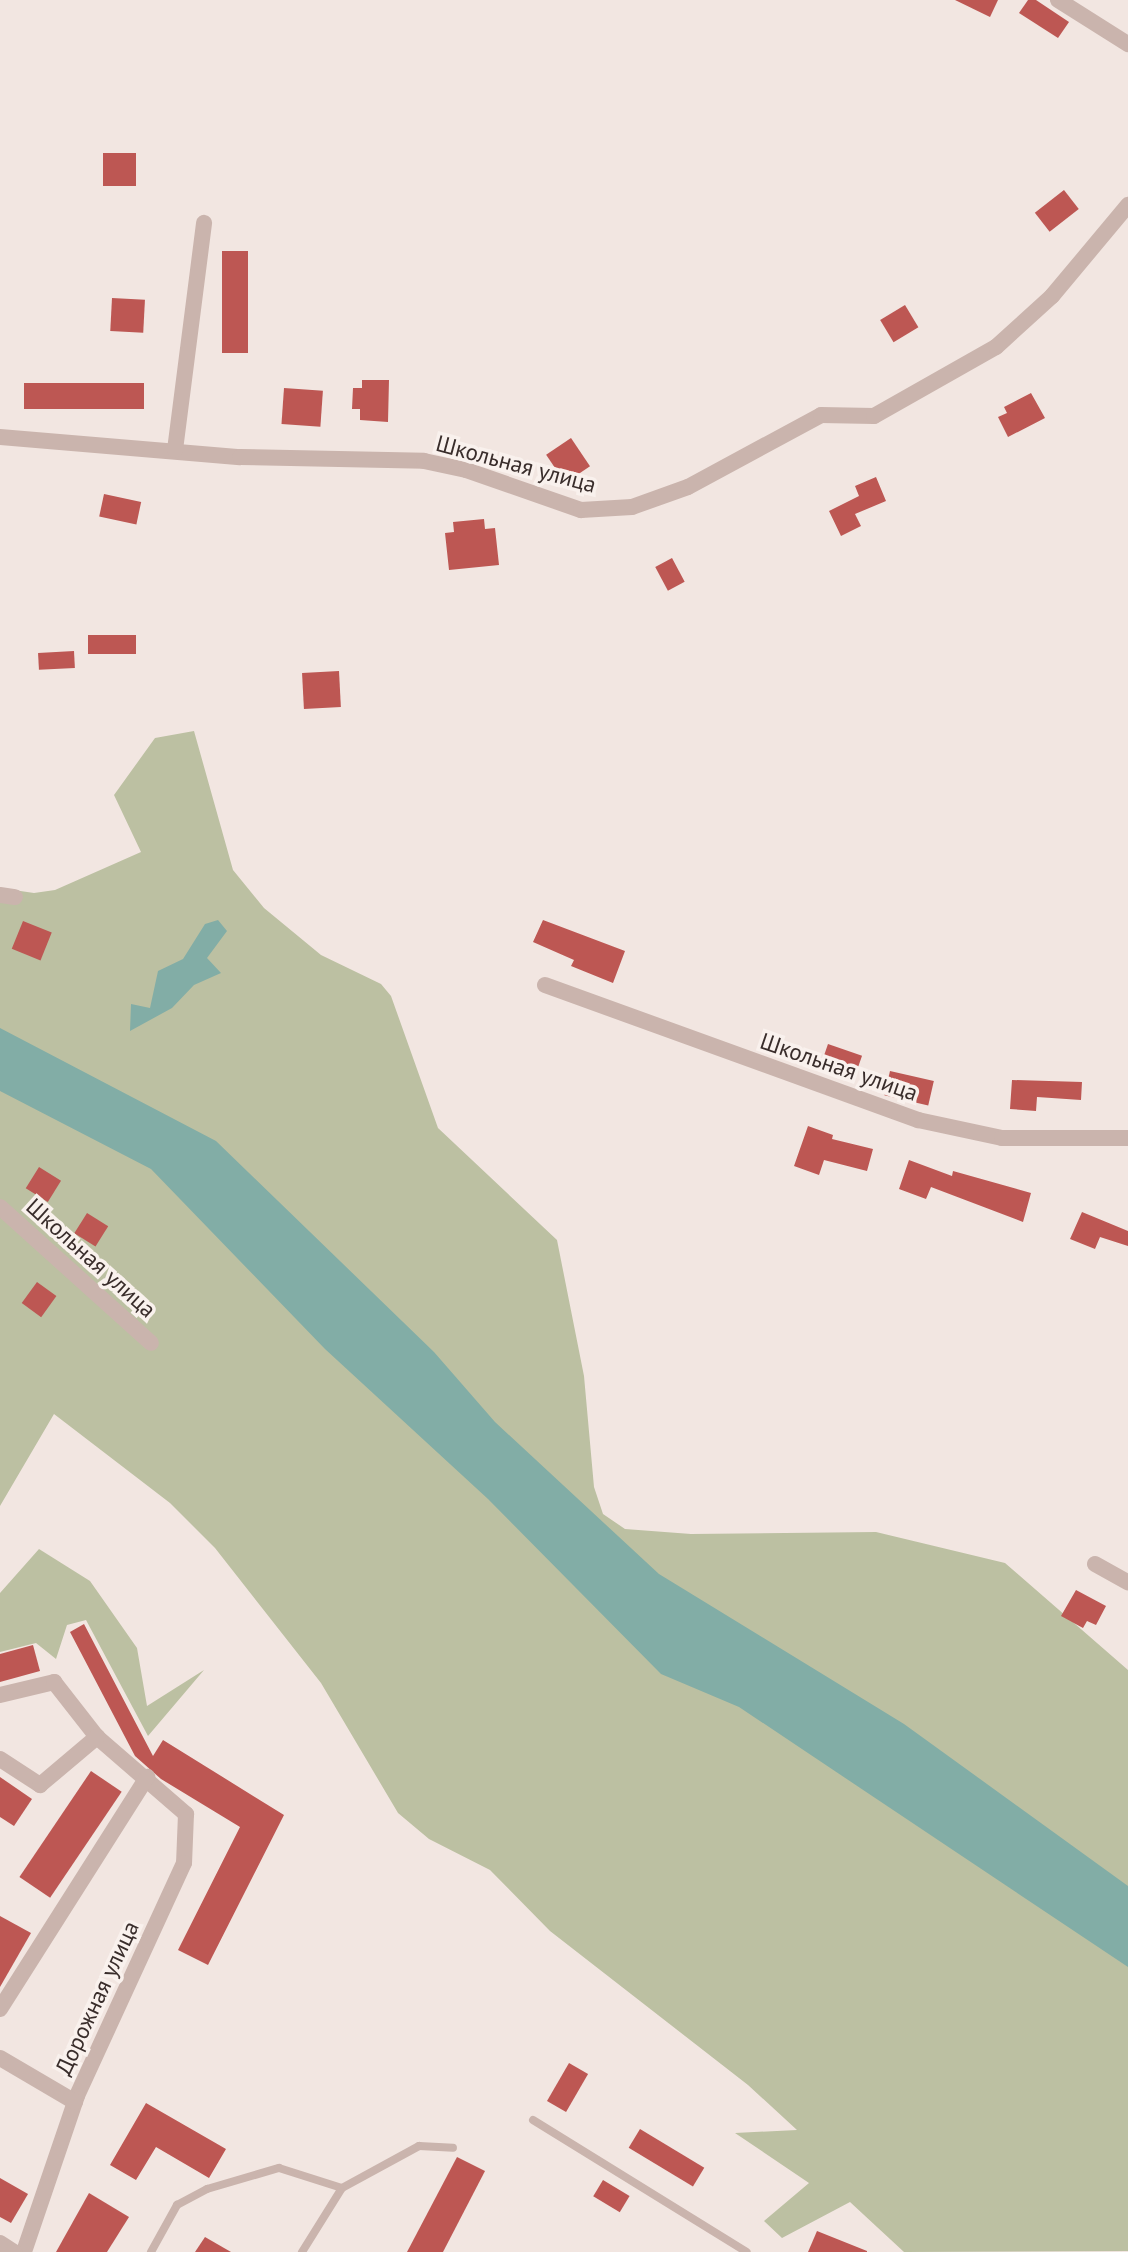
<!DOCTYPE html>
<meta charset="utf-8">
<style>
body{margin:0}
#map{position:relative;width:1128px;height:2252px;overflow:hidden;background:#f2e6e1;font-family:"PT Sans",sans-serif}
div>[style]{position:absolute}
[style*='--x']{left:calc(var(--x)*1px);top:calc(var(--y)*1px);width:calc(var(--w)*1px);rotate:calc(var(--a)*1deg)}
.green>*{inset:0;background:#bcc0a2}
.water>*{inset:0;background:#82ada6}
.building>*{inset:0;background:#bd5753;transform-origin:0 0}
.service>*{height:8px;margin:-4px;padding:0 4px;transform-origin:4px;border-radius:4px;background:#cab4ad}
.minor>*{height:16px;margin:-8px;padding:0 8px;transform-origin:8px;border-radius:8px;background:#cab4ad}
span{translate:-50% -50%;white-space:nowrap;text-align:center;line-height:1.15;-webkit-text-stroke:7px #f9f1ed;paint-order:stroke}
.street-label{font-size:23px;color:#392d2b}
</style>
<div id="map">
<div class="green">
<div style="clip-path:polygon(194px 731px,233px 870px,264px 908px,321px 955px,381px 984px,391px 996px,438px 1128px,557px 1240px,584px 1376px,594px 1487px,603px 1514px,625px 1529px,691px 1534px,876px 1532px,1005px 1563px,1128px 1670px,1128px 2251px,904px 2252px,850px 2202px,782px 2238px,764px 2221px,809px 2183px,735px 2133px,797px 2130px,748px 2085px,550px 1931px,490px 1870px,429px 1839px,398px 1813px,321px 1683px,215px 1548px,170px 1503px,54px 1414px,0 1506px,0 888px,34px 893px,55px 890px,141px 852px,114px 795px,155px 738px)"></div>
<div style="clip-path:polygon(39px 1549px,90px 1581px,137px 1648px,147px 1706px,204px 1670px,148px 1736px,86px 1620px,67px 1625px,56px 1659px,36px 1643px,0 1652px,0 1593px)"></div>
</div>
<div class="water">
<div style="clip-path:polygon(218px 920px,227px 931px,207px 958px,221px 973px,194px 985px,172px 1008px,130px 1031px,131px 1004px,150px 1008px,158px 971px,183px 959px,205px 924px)"></div>
<div style="clip-path:polygon(0 1028px,216px 1141px,434px 1352px,495px 1422px,659px 1574px,904px 1724px,1128px 1886px,1128px 1967px,739px 1707px,661px 1674px,488px 1499px,325px 1349px,151px 1169px,0 1091px)"></div>
</div>
<div class="building">
<div style="clip-path:polygon(955px 0,998px 0,990px 17px)"></div>
<div style="clip-path:polygon(1028px 0,1036px 0,1069px 22px,1058px 38px,1019px 13px)"></div>
<div style="left:103px;top:153px;width:33px;height:33px"></div>
<div style="left:1064px;top:190px;width:24px;height:37px;rotate:52deg"></div>
<div style="left:222px;top:251px;width:26px;height:102px"></div>
<div style="left:112px;top:298px;width:33px;height:33px;rotate:3deg"></div>
<div style="left:905px;top:305px;width:26px;height:29px;rotate:59deg"></div>
<div style="clip-path:polygon(362px 380px,389px 380px,388px 422px,360px 420px,360px 409px,352px 409px,353px 388px,362px 388px)"></div>
<div style="left:144px;top:383px;width:26px;height:120px;rotate:90deg"></div>
<div style="left:284px;top:388px;width:39px;height:36px;rotate:4deg"></div>
<div style="clip-path:polygon(1031px 393px,1045px 418px,1008px 437px,998px 417px,1007px 413px,1004px 407px)"></div>
<div style="left:571px;top:438px;width:34px;height:30px;rotate:56deg"></div>
<div style="clip-path:polygon(876px 477px,886px 501px,855px 514px,861px 526px,841px 536px,829px 511px,859px 496px,855px 486px)"></div>
<div style="left:104px;top:494px;width:38px;height:23px;rotate:12deg"></div>
<div style="clip-path:polygon(484px 519px,485px 529px,495px 528px,499px 565px,449px 570px,445px 533px,454px 532px,453px 522px)"></div>
<div style="left:672px;top:558px;width:27px;height:19px;rotate:62deg"></div>
<div style="left:88px;top:635px;width:48px;height:19px"></div>
<div style="left:74px;top:651px;width:17px;height:36px;rotate:87deg"></div>
<div style="left:339px;top:671px;width:36px;height:37px;rotate:87deg"></div>
<div style="clip-path:polygon(543px 920px,625px 951px,613px 983px,571px 966px,574px 960px,533px 942px)"></div>
<div style="left:23px;top:921px;width:31px;height:30px;rotate:22deg"></div>
<div style="left:828px;top:1044px;width:36px;height:21px;rotate:19deg"></div>
<div style="left:890px;top:1071px;width:45px;height:25px;rotate:13deg"></div>
<div style="clip-path:polygon(1012px 1080px,1082px 1082px,1081px 1100px,1037px 1097px,1036px 1111px,1010px 1109px)"></div>
<div style="clip-path:polygon(808px 1126px,833px 1135px,832px 1139px,873px 1149px,867px 1171px,824px 1160px,819px 1175px,794px 1166px)"></div>
<div style="clip-path:polygon(909px 1160px,952px 1176px,953px 1171px,1031px 1193px,1023px 1222px,931px 1187px,926px 1199px,899px 1189px)"></div>
<div style="left:39px;top:1167px;width:26px;height:25px;rotate:32deg"></div>
<div style="clip-path:polygon(1082px 1212px,1128px 1231px,1128px 1246px,1100px 1237px,1095px 1249px,1070px 1239px)"></div>
<div style="left:87px;top:1213px;width:25px;height:24px;rotate:32deg"></div>
<div style="left:37px;top:1282px;width:24px;height:26px;rotate:36deg"></div>
<div style="clip-path:polygon(1076px 1590px,1106px 1606px,1096px 1625px,1087px 1621px,1083px 1628px,1061px 1616px)"></div>
<div style="clip-path:polygon(84px 1624px,153px 1756px,163px 1740px,284px 1815px,208px 1965px,178px 1950px,240px 1827px,161px 1779px,135px 1756px,70px 1632px)"></div>
<div style="clip-path:polygon(33px 1645px,40px 1671px,0 1682px,0 1654px)"></div>
<div style="left:91px;top:1771px;width:37px;height:128px;rotate:34deg"></div>
<div style="clip-path:polygon(0 1777px,32px 1799px,14px 1826px,0 1817px)"></div>
<div style="clip-path:polygon(0 1916px,31px 1933px,0 1987px)"></div>
<div style="left:569px;top:2063px;width:22px;height:44px;rotate:30deg"></div>
<div style="clip-path:polygon(146px 2103px,226px 2149px,209px 2178px,156px 2147px,136px 2180px,110px 2165px)"></div>
<div style="left:640px;top:2129px;width:75px;height:22px;rotate:31deg"></div>
<div style="clip-path:polygon(457px 2157px,485px 2171px,443px 2252px,407px 2252px)"></div>
<div style="clip-path:polygon(0 2178px,28px 2194px,11px 2223px,0 2217px)"></div>
<div style="left:603px;top:2180px;width:31px;height:19px;rotate:31deg"></div>
<div style="clip-path:polygon(89px 2193px,129px 2217px,107px 2252px,56px 2252px)"></div>
<div style="clip-path:polygon(817px 2231px,867px 2251px,867px 2252px,808px 2252px)"></div>
<div style="clip-path:polygon(205px 2237px,231px 2252px,195px 2252px)"></div>
</div>
<div class="service">
<div style="--x:533;--y:2120;--w:251;--a:31.7"></div>
<div style="--x:151;--y:2252;--w:54;--a:-61"></div>
<div style="--x:177;--y:2205;--w:34;--a:-28"></div>
<div style="--x:207;--y:2189;--w:75;--a:-16.3"></div>
<div style="--x:279;--y:2168;--w:66;--a:17.6"></div>
<div style="--x:302;--y:2252;--w:75;--a:-58"></div>
<div style="--x:342;--y:2188;--w:88;--a:-28.6"></div>
<div style="--x:419;--y:2146;--w:34;--a:3"></div>
</div>
<div class="minor">
<div style="--x:1058;--y:0;--w:83;--a:32.2"></div>
<div style="--x:0;--y:437;--w:241;--a:4.8"></div>
<div style="--x:240;--y:457;--w:184;--a:1.2"></div>
<div style="--x:424;--y:461;--w:43;--a:12.1"></div>
<div style="--x:466;--y:470;--w:122;--a:19.2"></div>
<div style="--x:581;--y:510;--w:51;--a:-3.4"></div>
<div style="--x:632;--y:507;--w:59;--a:-19.7"></div>
<div style="--x:688;--y:487;--w:151;--a:-28.4"></div>
<div style="--x:821;--y:415;--w:53;--a:1.1"></div>
<div style="--x:874;--y:416;--w:140;--a:-29.5"></div>
<div style="--x:996;--y:347;--w:76;--a:-42.3"></div>
<div style="--x:1052;--y:296;--w:119;--a:-50.1"></div>
<div style="--x:175;--y:450;--w:229;--a:-82.7"></div>
<div style="--x:0;--y:895;--w:15;--a:8"></div>
<div style="--x:545;--y:985;--w:397;--a:19.9"></div>
<div style="--x:918;--y:1120;--w:86;--a:12.1"></div>
<div style="--x:1002;--y:1138;--w:126;--a:0"></div>
<div style="--x:0;--y:1207;--w:203;--a:42"></div>
<div style="--x:1095;--y:1564;--w:38;--a:29"></div>
<div style="--x:0;--y:1695;--w:56;--a:-13.5"></div>
<div style="--x:54;--y:1682;--w:70;--a:52"></div>
<div style="--x:97;--y:1737;--w:118;--a:40.9"></div>
<div style="--x:186;--y:1814;--w:49;--a:92.3"></div>
<div style="--x:184;--y:1863;--w:256;--a:114.7"></div>
<div style="--x:77;--y:2096;--w:165;--a:108.8"></div>
<div style="--x:0;--y:1759;--w:48;--a:33"></div>
<div style="--x:40;--y:1785;--w:75;--a:-40.1"></div>
<div style="--x:0;--y:2009;--w:275;--a:-57.6"></div>
<div style="--x:0;--y:2058;--w:87;--a:30.4"></div>
<div style="--x:0;--y:2243;--w:17;--a:33"></div>
</div>
<div class="street-label">
<span style="left:516px;top:464px;rotate:15deg">Школьная улица</span>
<span style="left:839px;top:1067px;rotate:19deg">Школьная улица</span>
<span style="left:91px;top:1258px;rotate:42deg">Школьная улица</span>
<span style="left:97px;top:1998px;rotate:-65deg">Дорожная улица</span>
</div>
</div>
